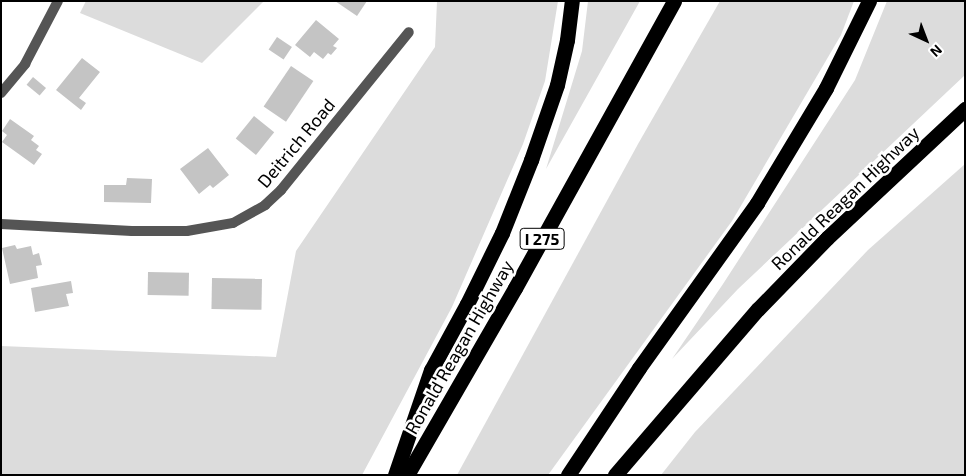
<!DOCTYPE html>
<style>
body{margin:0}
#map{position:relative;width:966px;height:476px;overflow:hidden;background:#fff;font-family:"Exo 2",sans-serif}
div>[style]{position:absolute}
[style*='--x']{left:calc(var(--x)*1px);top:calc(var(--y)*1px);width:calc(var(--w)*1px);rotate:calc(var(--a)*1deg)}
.green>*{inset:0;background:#dcdcdc}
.building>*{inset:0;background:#c4c4c4;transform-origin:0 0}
.street>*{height:10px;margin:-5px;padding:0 5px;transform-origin:5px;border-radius:5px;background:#555}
.highway>*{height:15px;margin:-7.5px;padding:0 7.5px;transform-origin:7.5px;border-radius:7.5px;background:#000}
span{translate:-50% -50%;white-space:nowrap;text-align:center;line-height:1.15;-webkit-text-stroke:5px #fff;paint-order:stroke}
.shield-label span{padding:1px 4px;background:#fff;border:1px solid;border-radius:4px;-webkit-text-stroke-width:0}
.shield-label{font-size:16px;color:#000;font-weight:700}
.street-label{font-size:18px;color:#000}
.frame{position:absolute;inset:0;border:2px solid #000;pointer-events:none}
.north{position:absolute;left:901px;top:15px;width:50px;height:50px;-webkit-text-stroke:4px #fff;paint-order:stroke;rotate:137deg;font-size:14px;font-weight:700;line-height:20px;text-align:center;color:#000}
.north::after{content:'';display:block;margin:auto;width:18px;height:22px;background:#000;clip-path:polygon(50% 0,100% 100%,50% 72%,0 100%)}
</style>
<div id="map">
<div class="green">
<div style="clip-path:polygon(86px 1px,264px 1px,202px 63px,80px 13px)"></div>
<div style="clip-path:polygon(437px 1px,558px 1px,545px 81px,523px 144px,452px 307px,362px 475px,1px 475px,1px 346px,276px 357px,296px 251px,435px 47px)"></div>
<div style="clip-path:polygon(588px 1px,640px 1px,546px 169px,582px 51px)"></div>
<div style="clip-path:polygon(720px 1px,854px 1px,841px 35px,732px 221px,548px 475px,457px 475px,638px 144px)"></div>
<div style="clip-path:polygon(887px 1px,965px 1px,965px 75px,738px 289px,672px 359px,723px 284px,855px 80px)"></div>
<div style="clip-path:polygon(965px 164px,965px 475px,661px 475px,695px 432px,868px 250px)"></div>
</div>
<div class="building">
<div style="clip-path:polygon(335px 1px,367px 1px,357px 16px)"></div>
<div style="clip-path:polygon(316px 20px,339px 39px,333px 46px,337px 48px,331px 55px,328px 53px,323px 59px,314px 52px,310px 57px,295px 45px)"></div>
<div style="left:277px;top:37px;width:18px;height:15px;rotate:34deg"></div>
<div style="clip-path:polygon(82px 58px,100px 72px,79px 98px,86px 103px,81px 110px,56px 90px)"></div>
<div style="left:291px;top:66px;width:27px;height:49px;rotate:34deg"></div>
<div style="left:33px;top:77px;width:17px;height:10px;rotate:40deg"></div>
<div style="left:254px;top:116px;width:26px;height:29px;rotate:39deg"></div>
<div style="clip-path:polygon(10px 119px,34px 136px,31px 140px,39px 146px,36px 150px,42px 154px,34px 165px,2px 142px,7px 135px,2px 131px)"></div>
<div style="clip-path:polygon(208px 148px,229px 175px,213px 188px,210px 185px,199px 194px,180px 169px)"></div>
<div style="clip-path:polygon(127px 178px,152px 179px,151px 203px,104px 202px,104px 185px,126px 185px)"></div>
<div style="clip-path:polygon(15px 245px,17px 249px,31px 246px,33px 255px,39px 253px,42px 265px,36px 266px,38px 278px,10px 284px,2px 248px)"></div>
<div style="left:148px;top:272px;width:41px;height:23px;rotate:1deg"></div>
<div style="left:212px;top:278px;width:50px;height:31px;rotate:1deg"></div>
<div style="clip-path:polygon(71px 281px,73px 293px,66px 294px,69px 306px,35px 312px,31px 288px)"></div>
</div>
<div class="street">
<div style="--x:1;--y:93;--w:38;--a:-50"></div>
<div style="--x:25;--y:64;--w:71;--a:-62.4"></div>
<div style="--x:1;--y:224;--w:131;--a:3.1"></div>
<div style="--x:132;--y:231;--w:55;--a:0"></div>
<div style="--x:187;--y:231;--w:47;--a:-9.9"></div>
<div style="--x:233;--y:223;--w:37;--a:-29"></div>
<div style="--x:265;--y:205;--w:22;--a:-43"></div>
<div style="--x:281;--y:190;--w:203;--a:-51"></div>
</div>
<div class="highway">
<div style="--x:395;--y:475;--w:111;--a:-71.1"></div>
<div style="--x:431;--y:370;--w:75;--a:-61.4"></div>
<div style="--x:467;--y:304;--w:79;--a:-63.8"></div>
<div style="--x:502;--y:233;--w:79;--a:-68.3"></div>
<div style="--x:531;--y:160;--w:79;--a:-70.9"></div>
<div style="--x:557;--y:85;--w:46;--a:-77.5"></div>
<div style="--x:567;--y:40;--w:39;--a:-83"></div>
<div style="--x:407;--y:475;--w:216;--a:-60"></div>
<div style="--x:515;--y:288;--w:328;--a:-61"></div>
<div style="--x:568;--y:475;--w:128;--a:-56.4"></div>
<div style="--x:639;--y:368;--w:203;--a:-54.4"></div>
<div style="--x:757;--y:203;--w:134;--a:-59"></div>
<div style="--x:826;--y:88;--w:97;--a:-63.7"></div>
<div style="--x:615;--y:475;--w:219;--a:-49.3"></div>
<div style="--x:758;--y:309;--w:99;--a:-45.8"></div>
<div style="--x:827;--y:238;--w:189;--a:-43.1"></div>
</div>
<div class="shield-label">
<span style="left:542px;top:239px">I 275</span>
</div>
<div class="street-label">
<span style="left:296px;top:143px;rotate:-50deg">Deitrich Road</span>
<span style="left:845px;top:198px;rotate:-44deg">Ronald Reagan Highway</span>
<span style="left:459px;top:347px;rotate:-60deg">Ronald Reagan Highway</span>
</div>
<div class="frame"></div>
<div class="north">N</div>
</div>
